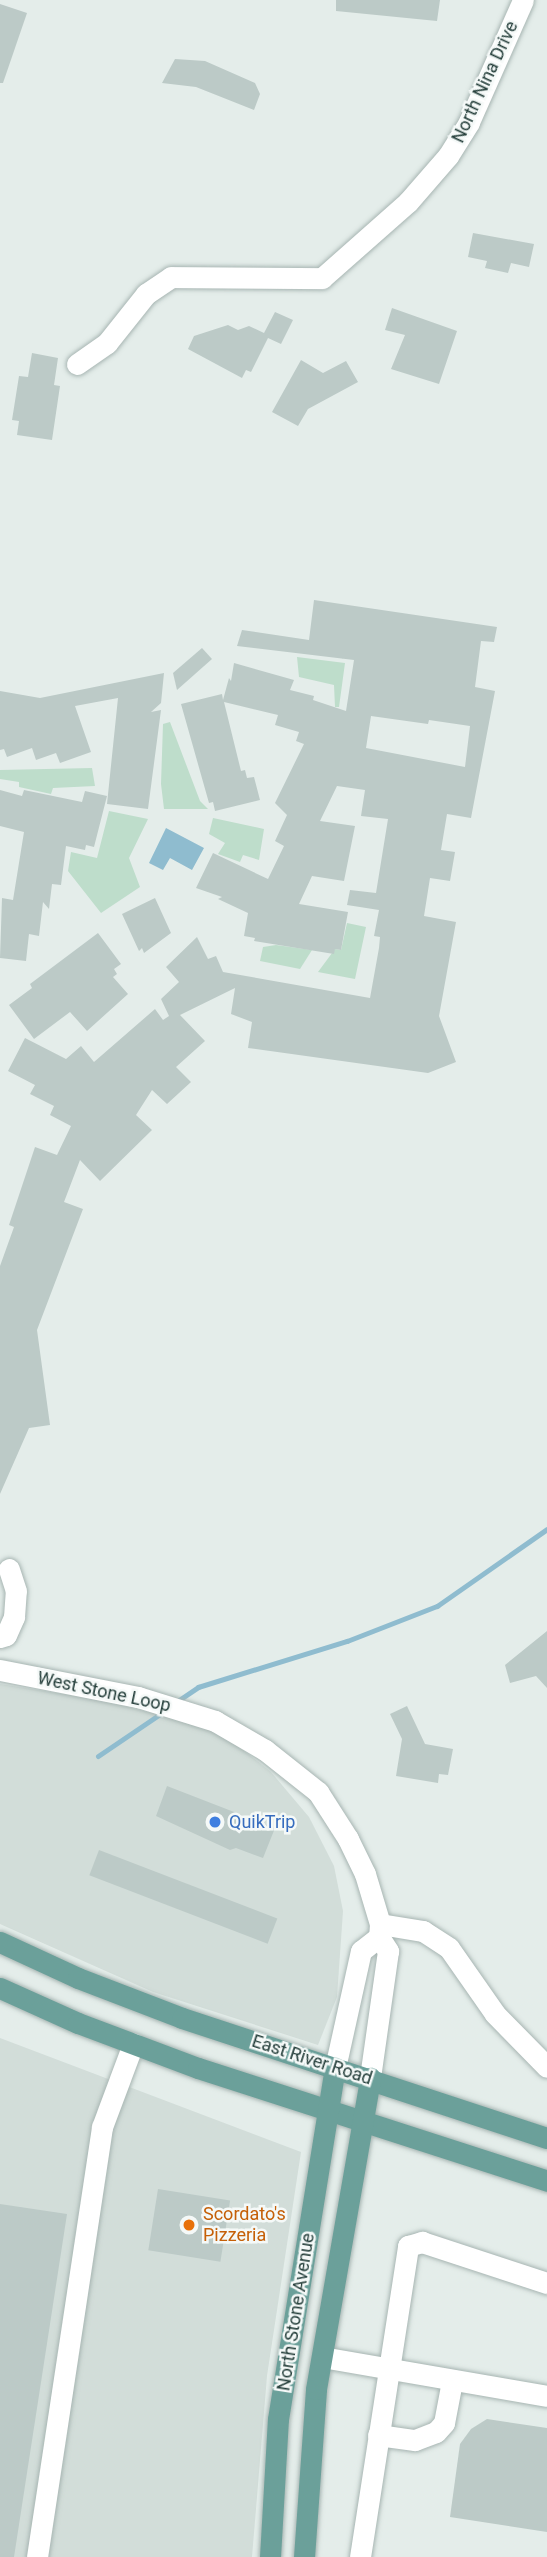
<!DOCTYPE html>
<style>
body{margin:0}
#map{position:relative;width:547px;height:2557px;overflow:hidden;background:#e4edea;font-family:Roboto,sans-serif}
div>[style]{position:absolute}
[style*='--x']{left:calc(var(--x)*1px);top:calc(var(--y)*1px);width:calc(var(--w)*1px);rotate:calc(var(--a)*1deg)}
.built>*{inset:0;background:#d2ddd9}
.green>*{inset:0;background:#beddcb}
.water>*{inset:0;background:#8fbccf}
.stream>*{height:5px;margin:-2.5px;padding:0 2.5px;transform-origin:2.5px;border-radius:2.5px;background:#8fbccf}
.building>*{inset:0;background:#bccac7;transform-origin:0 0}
.roads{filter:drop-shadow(0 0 2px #a7b5b2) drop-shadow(0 0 2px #a7b5b2)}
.minor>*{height:21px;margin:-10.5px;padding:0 10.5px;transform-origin:10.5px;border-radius:10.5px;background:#fff}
.major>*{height:21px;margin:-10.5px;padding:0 10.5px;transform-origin:10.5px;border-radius:10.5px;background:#6ba09a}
.dots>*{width:19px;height:19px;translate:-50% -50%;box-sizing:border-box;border:4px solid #f5f9f8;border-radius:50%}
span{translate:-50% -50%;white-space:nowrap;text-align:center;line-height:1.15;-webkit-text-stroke:5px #f5f9f8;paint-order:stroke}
.street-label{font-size:18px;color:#243e3a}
.shop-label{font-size:18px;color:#366cbe}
.left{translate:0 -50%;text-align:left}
.food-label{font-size:18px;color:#c56008}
</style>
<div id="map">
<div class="built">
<div style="clip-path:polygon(0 1684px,95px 1699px,186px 1721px,224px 1735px,271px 1772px,309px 1817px,334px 1866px,343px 1911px,337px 1997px,318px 2045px,153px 1992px,0 1924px)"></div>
<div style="clip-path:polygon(0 2038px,301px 2152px,267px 2376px,252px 2557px,0 2557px)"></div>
</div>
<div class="green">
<div style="clip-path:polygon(297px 657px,345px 663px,339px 707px,335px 707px,334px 685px,299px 677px)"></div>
<div style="clip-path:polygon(170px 722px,200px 801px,208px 809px,164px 809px,161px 784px,163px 724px)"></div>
<div style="clip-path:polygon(92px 768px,95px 786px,53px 788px,51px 794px,19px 787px,19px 782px,0 779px,0 770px)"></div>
<div style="clip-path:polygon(109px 811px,148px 819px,129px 858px,140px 887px,101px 913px,68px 871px,71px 852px,97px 858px)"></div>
<div style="clip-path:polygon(213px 818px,264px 829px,259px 860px,243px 855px,240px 862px,218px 854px,225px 843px,209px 834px)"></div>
<div style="clip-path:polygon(347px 923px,366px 927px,355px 979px,318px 972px,335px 949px,341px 950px)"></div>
<div style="clip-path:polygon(276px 945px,312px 950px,300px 969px,260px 961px,263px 947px)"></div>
</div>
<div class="water">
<div style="clip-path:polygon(166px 828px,204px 848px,192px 870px,170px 858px,163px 870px,149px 863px)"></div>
</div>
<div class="stream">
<div style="--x:176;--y:1702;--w:27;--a:-34"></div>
<div style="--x:198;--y:1687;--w:156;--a:-17.2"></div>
<div style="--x:347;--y:1641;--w:97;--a:-21.3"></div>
<div style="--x:437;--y:1606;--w:134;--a:-35"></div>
<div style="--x:98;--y:1756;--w:78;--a:-34.1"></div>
</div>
<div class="building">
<div style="clip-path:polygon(336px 0,440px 0,437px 21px,336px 11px)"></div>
<div style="clip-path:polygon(0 4px,27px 13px,3px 83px,0 83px)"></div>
<div style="clip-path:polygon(175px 59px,205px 61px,255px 83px,260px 94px,254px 110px,196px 87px,162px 83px)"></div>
<div style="clip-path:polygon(473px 233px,534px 244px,529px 267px,511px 263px,508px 273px,485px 268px,487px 261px,468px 257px)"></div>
<div style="clip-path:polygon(392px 308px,457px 331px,439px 384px,391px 369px,405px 335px,385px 330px)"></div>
<div style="clip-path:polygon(275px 312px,293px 320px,281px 344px,268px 338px,251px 372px,246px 370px,242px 378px,188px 349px,194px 336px,228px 325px,238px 330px,249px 326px,264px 333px)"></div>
<div style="clip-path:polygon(32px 353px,58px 358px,54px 385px,60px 386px,52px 440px,17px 435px,19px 421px,12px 420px,19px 376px,28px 377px)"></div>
<div style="clip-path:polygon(301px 360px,323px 373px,346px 361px,358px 382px,308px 409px,298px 426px,272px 412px)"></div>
<div style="clip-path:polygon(evenodd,314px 600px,497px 627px,494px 642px,481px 641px,475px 687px,495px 691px,471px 818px,447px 814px,441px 850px,455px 852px,450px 881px,430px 878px,424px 916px,456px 922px,439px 1016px,456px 1062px,428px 1073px,248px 1048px,252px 1022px,231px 1014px,235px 988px,180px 1015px,205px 1041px,176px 1067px,191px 1082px,167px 1104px,152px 1090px,136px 1115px,152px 1130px,100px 1181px,80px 1160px,64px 1202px,83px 1209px,37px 1330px,50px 1425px,29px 1428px,0 1494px,0 1266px,14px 1227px,9px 1225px,35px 1147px,57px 1155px,71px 1126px,50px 1115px,54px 1106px,30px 1094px,35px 1085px,8px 1071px,25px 1038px,66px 1059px,81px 1046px,94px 1062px,155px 1009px,163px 1020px,169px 1016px,161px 999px,179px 982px,166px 967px,197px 937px,208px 959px,216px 956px,223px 972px,370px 998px,379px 948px,380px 937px,374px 936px,379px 910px,347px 905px,350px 890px,376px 893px,388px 819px,361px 816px,365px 790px,337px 786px,320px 821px,355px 826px,344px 881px,312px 876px,299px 904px,348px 912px,341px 950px,335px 949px,334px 954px,254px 941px,255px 938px,244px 936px,248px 913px,218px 899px,222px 897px,196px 888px,213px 853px,268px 879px,284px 846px,275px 841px,287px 815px,275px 803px,304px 744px,296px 741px,299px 732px,275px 725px,278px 715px,224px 702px,241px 771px,245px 770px,247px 778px,254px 777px,260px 800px,215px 811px,213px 802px,209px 803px,181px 704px,222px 694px,223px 700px,229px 678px,231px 681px,234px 663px,294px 680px,290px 690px,314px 696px,313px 700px,346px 711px,354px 660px,237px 646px,242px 630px,309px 640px,314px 600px,371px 716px,428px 724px,429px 720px,470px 726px,465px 767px,366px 748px,371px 716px)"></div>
<div style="clip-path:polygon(202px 648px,212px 659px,177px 690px,173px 673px)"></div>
<div style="clip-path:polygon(164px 673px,161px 703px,151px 712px,161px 710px,148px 809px,107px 804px,118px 698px,75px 706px,91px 752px,60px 763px,56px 753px,36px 760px,32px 748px,7px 757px,4px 749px,0 750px,0 691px,40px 698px)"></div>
<div style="clip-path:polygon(0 790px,22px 796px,24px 790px,82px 802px,85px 791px,107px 796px,94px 847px,86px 845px,85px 850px,66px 846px,61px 885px,52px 884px,49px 909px,43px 902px,39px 936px,29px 934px,26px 961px,0 958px,2px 898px,13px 900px,24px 832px,0 826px)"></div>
<div style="clip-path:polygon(155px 898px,171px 933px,144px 953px,142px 948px,139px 951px,122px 914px)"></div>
<div style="clip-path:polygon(98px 933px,121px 964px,114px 969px,117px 974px,113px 977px,128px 994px,87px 1031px,70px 1012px,34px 1039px,9px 1005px,32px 988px,30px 984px)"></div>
<div style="clip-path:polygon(547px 1631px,547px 1688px,536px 1676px,510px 1683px,505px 1665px)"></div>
<div style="clip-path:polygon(407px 1706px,425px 1744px,453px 1749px,448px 1775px,439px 1774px,438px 1783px,396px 1776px,402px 1739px,390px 1714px)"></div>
<div style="clip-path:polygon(167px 1786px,275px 1828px,263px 1858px,236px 1848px,230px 1850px,156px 1816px)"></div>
<div style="left:99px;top:1850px;width:191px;height:27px;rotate:21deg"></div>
<div style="left:158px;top:2189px;width:73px;height:62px;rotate:9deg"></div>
<div style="clip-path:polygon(0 2204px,67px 2214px,14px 2557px,0 2557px)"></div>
<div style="clip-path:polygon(487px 2419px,547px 2428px,547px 2532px,450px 2517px,460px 2444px,471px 2429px)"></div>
</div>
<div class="roads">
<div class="minor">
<div style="--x:77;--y:364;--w:37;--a:-35"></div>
<div style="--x:107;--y:343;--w:63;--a:-51.5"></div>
<div style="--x:146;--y:294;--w:30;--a:-34"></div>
<div style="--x:171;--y:277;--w:151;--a:0.4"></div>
<div style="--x:322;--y:278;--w:115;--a:-41.5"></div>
<div style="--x:408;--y:202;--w:61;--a:-49"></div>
<div style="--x:448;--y:156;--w:40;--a:-58"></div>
<div style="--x:469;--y:122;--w:133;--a:-66.1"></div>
<div style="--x:0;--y:1637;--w:6;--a:-18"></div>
<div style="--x:6;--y:1635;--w:20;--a:-66"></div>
<div style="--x:14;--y:1617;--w:26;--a:-86"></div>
<div style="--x:16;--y:1591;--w:23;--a:-108"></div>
<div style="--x:0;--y:1670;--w:141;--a:11.1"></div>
<div style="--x:138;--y:1697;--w:81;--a:17.3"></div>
<div style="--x:215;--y:1721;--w:58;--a:30.1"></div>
<div style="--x:265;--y:1750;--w:68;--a:38.4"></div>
<div style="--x:318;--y:1792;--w:56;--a:57.4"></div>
<div style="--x:348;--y:1839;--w:39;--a:64"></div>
<div style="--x:365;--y:1874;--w:52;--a:73.3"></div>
<div style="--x:380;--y:1924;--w:13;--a:94"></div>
<div style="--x:379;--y:1937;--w:17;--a:57"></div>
<div style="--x:388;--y:1951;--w:128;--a:98.1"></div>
<div style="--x:380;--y:1924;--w:44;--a:9.2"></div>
<div style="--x:423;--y:1931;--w:31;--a:33"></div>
<div style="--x:449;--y:1948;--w:80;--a:55.1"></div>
<div style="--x:495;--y:2014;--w:74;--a:45.5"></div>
<div style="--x:335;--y:2068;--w:120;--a:-77.5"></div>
<div style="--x:361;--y:1951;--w:23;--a:-38"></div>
<div style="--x:322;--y:2357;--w:228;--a:9.8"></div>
<div style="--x:378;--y:2435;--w:37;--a:8"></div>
<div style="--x:415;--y:2440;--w:22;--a:-21"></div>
<div style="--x:436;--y:2432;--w:12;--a:-48"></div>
<div style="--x:444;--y:2423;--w:43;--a:-79.2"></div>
<div style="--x:37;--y:2557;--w:435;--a:-81.4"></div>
<div style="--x:102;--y:2127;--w:89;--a:-69.5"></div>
<div style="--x:360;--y:2557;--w:315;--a:-81.2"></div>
<div style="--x:408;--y:2246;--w:15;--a:-16"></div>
<div style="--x:422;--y:2242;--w:132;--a:18.2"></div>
</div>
<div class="major">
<div style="--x:0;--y:1942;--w:86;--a:24.8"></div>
<div style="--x:78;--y:1978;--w:111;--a:21"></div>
<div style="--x:182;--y:2018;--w:384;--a:18.2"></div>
<div style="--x:0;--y:1988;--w:85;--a:24.2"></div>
<div style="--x:78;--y:2023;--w:128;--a:20.6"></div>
<div style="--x:198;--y:2068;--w:367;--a:17.9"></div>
<div style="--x:270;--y:2557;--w:138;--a:-86.7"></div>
<div style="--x:278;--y:2419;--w:356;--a:-80.8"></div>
<div style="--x:304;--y:2557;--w:168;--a:-85.9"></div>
<div style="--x:316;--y:2389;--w:316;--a:-80.1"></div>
</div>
</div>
<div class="dots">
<div style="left:215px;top:1822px;background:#3f7fe0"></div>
<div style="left:189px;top:2225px;background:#e8710a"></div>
</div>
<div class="street-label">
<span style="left:485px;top:82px;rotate:-65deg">North Nina Drive</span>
<span style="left:104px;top:1692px;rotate:12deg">West Stone Loop</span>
<span style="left:312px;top:2060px;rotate:18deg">East River Road</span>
<span style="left:296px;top:2312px;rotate:-81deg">North Stone Avenue</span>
</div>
<div class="shop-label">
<span class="left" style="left:229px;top:1822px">QuikTrip</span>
</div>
<div class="food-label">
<span class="left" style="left:203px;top:2225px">Scordato's<br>Pizzeria</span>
</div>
</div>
